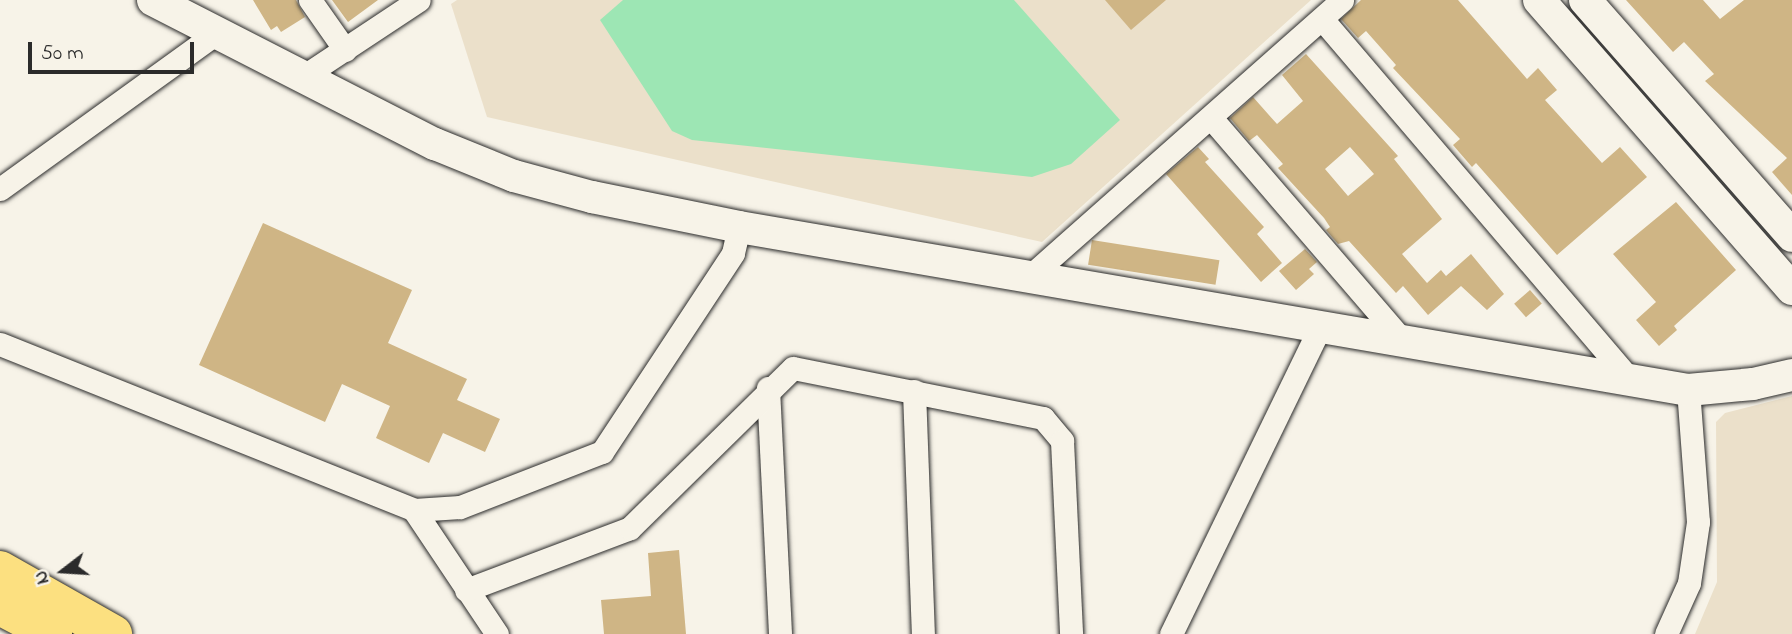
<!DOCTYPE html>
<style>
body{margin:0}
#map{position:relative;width:1792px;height:634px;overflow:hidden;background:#f7f3e8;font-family:"Indie Flower",sans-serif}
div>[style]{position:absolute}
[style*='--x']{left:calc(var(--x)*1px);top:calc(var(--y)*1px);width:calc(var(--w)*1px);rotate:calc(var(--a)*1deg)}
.built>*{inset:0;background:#ebe0ca}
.green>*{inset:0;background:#9de6b4}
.building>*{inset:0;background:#cfb585;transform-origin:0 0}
.roads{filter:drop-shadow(0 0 2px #2b2b2b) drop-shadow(0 0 2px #2b2b2b)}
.street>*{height:23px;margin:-11.5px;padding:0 11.5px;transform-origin:11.5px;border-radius:11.5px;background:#f7f3e8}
.secondary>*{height:32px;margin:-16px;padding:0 16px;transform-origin:16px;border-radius:16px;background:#f7f3e8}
.highway>*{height:38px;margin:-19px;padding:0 19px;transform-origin:19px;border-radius:19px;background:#fce080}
span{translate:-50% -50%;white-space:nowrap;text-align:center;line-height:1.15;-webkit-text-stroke:6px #f7f3e8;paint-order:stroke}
.north{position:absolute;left:28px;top:536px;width:70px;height:70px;-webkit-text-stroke:5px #f7f3e8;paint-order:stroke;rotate:253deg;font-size:19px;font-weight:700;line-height:28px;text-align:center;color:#2b2b2b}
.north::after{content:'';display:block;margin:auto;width:24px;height:32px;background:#2b2b2b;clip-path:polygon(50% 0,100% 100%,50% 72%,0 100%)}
.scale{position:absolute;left:28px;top:42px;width:166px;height:32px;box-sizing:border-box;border:4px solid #2b2b2b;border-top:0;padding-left:9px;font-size:21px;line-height:24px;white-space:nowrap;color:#2b2b2b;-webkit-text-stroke:5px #f7f3e8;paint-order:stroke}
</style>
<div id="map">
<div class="built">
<div style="clip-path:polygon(457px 0,1311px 0,1042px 242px,487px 117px,451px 4px)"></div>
<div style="clip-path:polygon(1792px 396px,1792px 634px,1695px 634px,1717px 582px,1716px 422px,1725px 413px)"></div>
</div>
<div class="green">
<div style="clip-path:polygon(623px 0,1014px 0,1120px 120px,1071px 164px,1032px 177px,692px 140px,672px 131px,600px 20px)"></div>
</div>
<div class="building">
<div style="clip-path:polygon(253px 0,296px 0,305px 17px,281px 32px,277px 26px,271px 30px)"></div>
<div style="clip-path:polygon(327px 0,378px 0,348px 22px,332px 0)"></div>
<div style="clip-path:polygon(1105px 0,1166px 0,1131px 30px)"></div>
<div style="clip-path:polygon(1361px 0,1458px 0,1527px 79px,1538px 68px,1557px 90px,1545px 100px,1602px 163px,1620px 147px,1647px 177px,1557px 255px,1476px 163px,1472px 167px,1453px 145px,1460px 139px,1393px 68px,1396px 65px,1366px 31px,1358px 38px,1341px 19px)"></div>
<div style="clip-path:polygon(1626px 0,1703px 0,1720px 19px,1744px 0,1792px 0,1792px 195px,1772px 172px,1787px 158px,1705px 81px,1714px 74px,1684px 42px,1673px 52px)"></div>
<div style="clip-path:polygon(evenodd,1306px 54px,1398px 156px,1394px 159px,1442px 219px,1402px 254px,1427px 283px,1441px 270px,1446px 276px,1471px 254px,1504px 294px,1487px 310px,1461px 286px,1428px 315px,1403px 286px,1396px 293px,1349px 241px,1338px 244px,1326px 230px,1330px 227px,1324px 218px,1278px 168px,1283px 164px,1257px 135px,1249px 141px,1230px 118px,1253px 97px,1277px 124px,1303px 101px,1282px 75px,1306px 54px,1350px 147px,1374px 174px,1348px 196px,1325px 169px,1350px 147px)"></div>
<div style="clip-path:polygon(1198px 147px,1209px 159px,1205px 162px,1264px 227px,1257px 234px,1282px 263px,1261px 282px,1166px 174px)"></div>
<div style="clip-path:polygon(1676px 202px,1736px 270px,1674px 326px,1677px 330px,1659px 346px,1636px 320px,1656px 302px,1613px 254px)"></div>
<div style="clip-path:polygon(263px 223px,412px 290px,388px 343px,467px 379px,457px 400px,500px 419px,485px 452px,443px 433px,429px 463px,376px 438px,390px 406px,342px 384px,325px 422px,199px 365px)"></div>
<div style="left:1092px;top:240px;width:129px;height:25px;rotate:9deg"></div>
<div style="clip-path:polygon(1305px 249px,1317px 262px,1309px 269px,1314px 274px,1296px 290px,1279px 271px)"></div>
<div style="left:1530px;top:290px;width:18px;height:21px;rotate:49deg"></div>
<div style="clip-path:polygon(679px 550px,686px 634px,604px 634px,601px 600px,651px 596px,648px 553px)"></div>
</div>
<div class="roads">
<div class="street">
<div style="--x:310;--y:0;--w:61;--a:55"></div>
<div style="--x:1322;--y:19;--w:475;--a:49.5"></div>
<div style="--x:301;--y:78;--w:141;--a:-33.5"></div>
<div style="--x:1212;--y:119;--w:291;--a:49.3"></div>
<div style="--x:0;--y:189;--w:266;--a:-35.8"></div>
<div style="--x:1029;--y:277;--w:418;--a:-41.5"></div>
<div style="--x:0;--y:344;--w:446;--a:21.8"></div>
<div style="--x:414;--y:510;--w:46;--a:-3.7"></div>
<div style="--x:460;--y:507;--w:152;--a:-21.2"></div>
<div style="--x:602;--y:452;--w:238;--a:-56.6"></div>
<div style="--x:733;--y:253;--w:27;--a:-77"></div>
<div style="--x:768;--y:388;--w:246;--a:87.2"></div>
<div style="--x:914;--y:391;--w:243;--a:87.9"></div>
<div style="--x:414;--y:510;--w:149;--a:56.2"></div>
<div style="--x:466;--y:590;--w:175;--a:-20.7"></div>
<div style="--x:630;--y:528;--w:228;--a:-44.5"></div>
<div style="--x:793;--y:368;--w:255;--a:11.3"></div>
<div style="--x:1043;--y:418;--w:30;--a:50"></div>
<div style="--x:1062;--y:441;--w:193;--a:87.3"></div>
<div style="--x:1171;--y:634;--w:339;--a:-64.1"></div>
<div style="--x:1666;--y:634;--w:56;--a:-65.7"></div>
<div style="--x:1689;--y:583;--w:62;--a:-81.6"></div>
<div style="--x:1698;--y:522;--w:132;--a:-94.3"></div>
</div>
<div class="secondary">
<div style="--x:153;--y:0;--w:317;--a:27.1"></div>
<div style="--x:435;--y:144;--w:85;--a:22.1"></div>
<div style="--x:514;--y:176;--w:81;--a:15.1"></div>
<div style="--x:592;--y:197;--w:150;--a:11.5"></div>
<div style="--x:739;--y:227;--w:963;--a:9.75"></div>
<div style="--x:1688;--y:390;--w:65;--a:-5.3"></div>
<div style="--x:1753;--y:384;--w:40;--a:-13"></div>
<div style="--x:1539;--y:0;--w:384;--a:48.8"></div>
<div style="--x:1585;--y:0;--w:314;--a:48.7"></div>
</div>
<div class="highway">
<div style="--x:0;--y:570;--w:130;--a:29.5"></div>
<div style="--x:0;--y:606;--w:60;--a:27.8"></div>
</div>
</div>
<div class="north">N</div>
<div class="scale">50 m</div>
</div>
